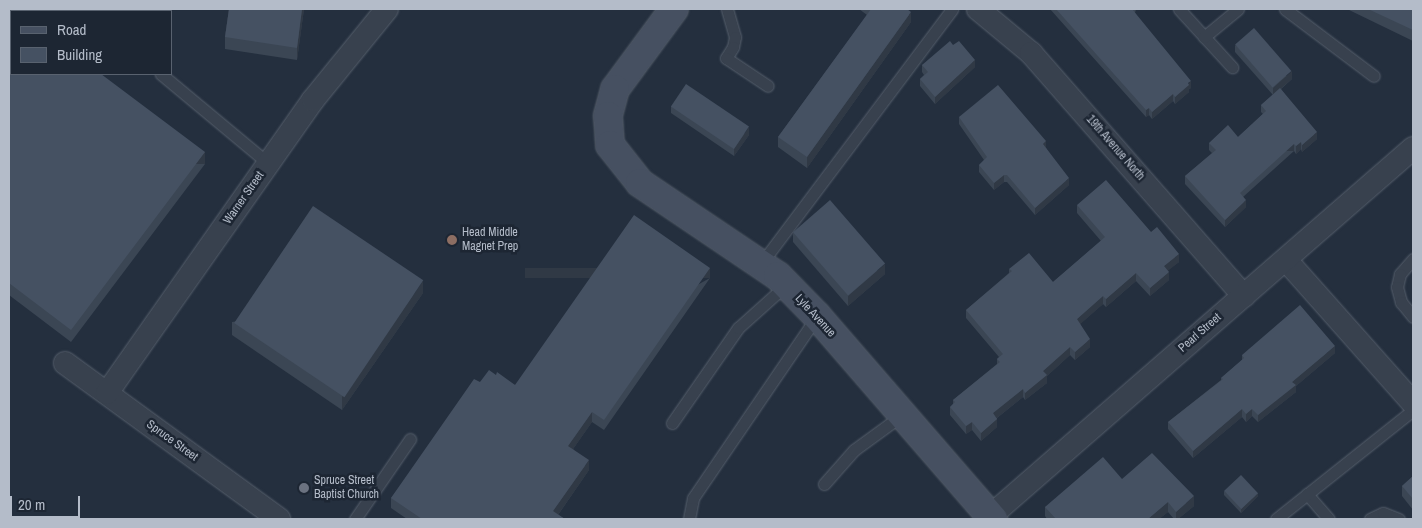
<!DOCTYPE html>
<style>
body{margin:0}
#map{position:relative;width:1422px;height:528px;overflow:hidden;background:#242f3e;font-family:"Archivo Narrow",sans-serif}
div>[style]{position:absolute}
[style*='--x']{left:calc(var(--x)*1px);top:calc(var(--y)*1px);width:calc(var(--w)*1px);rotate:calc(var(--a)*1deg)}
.roads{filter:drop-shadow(0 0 1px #565f6c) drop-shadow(0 0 1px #565f6c)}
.lane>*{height:11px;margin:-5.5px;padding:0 5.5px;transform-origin:5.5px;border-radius:5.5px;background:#38414e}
.street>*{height:22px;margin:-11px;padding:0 11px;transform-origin:11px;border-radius:11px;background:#38414e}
.secondary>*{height:28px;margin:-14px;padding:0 14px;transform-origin:14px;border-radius:14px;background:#465061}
.wall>*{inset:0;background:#3b4654}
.shaded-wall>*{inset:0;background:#303945;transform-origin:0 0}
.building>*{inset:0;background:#455162;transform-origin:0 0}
.dots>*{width:14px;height:14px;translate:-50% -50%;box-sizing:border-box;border:2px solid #1d2633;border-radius:50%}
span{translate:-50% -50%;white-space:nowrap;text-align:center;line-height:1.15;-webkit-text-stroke:5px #1d2633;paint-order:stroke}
.street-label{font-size:12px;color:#b4bcc9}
.poi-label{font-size:12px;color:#b4bcc9}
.left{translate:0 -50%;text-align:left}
.frame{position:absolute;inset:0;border:10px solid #b4bcc9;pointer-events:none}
.legend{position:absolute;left:10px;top:10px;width:162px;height:65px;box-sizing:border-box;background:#1d2633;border:1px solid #59626f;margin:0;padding:6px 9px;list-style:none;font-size:15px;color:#b4bcc9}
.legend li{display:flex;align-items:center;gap:10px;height:25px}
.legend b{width:25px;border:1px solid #59626f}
.scale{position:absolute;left:10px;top:496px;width:70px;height:22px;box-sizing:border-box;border:2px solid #b4bcc9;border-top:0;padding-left:6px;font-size:15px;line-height:18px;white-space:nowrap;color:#b4bcc9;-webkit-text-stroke:4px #1d2633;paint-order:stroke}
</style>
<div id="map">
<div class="roads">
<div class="lane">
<div style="--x:727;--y:9;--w:29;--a:74"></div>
<div style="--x:735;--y:37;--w:10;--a:101"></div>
<div style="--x:733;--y:47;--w:13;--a:122"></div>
<div style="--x:726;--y:58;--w:50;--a:33.7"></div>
<div style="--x:1179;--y:9;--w:79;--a:47.6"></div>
<div style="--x:1285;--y:9;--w:111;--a:37"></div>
<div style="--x:1204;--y:37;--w:44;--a:-39.5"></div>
<div style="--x:161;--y:74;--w:139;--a:39.8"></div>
<div style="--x:1413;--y:259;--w:20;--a:131"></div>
<div style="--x:1400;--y:274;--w:13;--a:103"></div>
<div style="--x:1397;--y:287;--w:16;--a:75"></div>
<div style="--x:1401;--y:302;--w:19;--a:51"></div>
<div style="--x:760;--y:265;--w:320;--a:-53.1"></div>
<div style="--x:672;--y:423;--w:116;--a:-55.2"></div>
<div style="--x:738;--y:328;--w:64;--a:-41.9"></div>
<div style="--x:824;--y:484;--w:45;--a:-48.6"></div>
<div style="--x:854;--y:450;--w:59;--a:-36.1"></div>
<div style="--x:1307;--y:494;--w:33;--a:49"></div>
<div style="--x:355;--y:519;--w:97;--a:-55.5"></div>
<div style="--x:689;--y:519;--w:21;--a:-79"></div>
<div style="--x:693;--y:498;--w:220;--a:-55.7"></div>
<div style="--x:1276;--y:519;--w:175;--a:-38.5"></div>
<div style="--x:1370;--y:519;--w:14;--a:-25"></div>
<div style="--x:1383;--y:513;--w:17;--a:21"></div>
</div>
<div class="street">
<div style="--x:978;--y:9;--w:69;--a:39.7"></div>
<div style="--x:1031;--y:53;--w:323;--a:48.8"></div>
<div style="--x:1286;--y:260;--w:191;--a:48.4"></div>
<div style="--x:65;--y:363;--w:265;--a:36.1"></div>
<div style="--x:107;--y:393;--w:358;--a:-54.9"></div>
<div style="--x:313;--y:100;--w:117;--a:-50.9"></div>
<div style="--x:987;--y:519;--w:565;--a:-41.05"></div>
</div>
<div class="secondary">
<div style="--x:674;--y:9;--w:99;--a:126.4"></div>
<div style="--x:615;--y:89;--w:28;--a:105"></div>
<div style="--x:608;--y:116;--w:29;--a:86"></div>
<div style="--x:610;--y:145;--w:48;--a:51.7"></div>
<div style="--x:640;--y:183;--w:166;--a:34"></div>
<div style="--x:778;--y:276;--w:56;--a:45.7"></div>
<div style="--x:817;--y:316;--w:269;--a:49.1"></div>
</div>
</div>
<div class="wall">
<div style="clip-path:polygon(9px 9px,101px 9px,99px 11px,11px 11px,205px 164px,71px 342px,9px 295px)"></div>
<div style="clip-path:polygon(229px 9px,304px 9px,297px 60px,225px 49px,225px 37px)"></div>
<div style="clip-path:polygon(859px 9px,907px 9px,911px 22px,807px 168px,778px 147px,778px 137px,867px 15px)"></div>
<div style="clip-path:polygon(1050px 9px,1136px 9px,1135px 13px,1191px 88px,1189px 89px,1189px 92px,1175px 104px,1173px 101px,1152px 119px,1149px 115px,1146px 117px)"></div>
<div style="clip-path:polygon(1347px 9px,1413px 9px,1413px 41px)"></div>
<div style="clip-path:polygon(953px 45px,975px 67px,935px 104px,920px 86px,920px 79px,924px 75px,922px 72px,922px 65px)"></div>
<div style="clip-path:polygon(1235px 45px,1292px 79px,1281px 89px,1317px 139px,1302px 152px,1301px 149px,1296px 154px,1294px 151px,1243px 197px,1246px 207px,1225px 227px,1185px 184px,1185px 176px,1212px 153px,1209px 150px,1209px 143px,1238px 137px,1263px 114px,1261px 112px,1261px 105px,1273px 95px,1235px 52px)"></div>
<div style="clip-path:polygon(671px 106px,749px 135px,734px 156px,671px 113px)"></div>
<div style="clip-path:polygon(959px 117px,1046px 148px,1069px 185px,1035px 215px,1007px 182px,1004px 182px,994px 190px,979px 172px,979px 165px,984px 160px,959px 124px)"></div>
<div style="clip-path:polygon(1077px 205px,1151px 232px,1179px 262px,1168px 270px,1169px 280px,1150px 296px,1136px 281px,1106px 307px,1103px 304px,1080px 324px,1090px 347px,1075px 360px,1070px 355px,1047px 376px,1047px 383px,1025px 400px,1023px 397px,997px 418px,997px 427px,981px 441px,972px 430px,966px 434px,950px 415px,950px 407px,953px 404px,953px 400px,997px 364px,997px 359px,999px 357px,966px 318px,966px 310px,1009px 273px,1009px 269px,1053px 282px,1101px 241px,1077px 213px)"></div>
<div style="clip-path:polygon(793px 232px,885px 274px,848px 306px,793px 242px)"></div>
<div style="clip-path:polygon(710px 278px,604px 430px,592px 422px,573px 449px,589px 470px,558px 515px,565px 519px,407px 519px,391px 508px,391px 498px,480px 382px,496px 375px,515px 385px)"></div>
<div style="clip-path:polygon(423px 293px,342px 410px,232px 335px,232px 322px)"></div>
<div style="clip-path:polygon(1335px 353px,1296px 386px,1296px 392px,1258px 422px,1252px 416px,1246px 422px,1242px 417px,1193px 458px,1168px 429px,1168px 422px,1221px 380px,1221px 378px,1242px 360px,1242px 355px)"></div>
<div style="clip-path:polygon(1413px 476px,1413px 510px,1402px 496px,1402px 486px)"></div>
<div style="clip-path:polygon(1122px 479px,1194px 506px,1178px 519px,1174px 519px,1168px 512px,1159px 519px,1047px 519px,1045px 516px,1045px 507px)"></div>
<div style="clip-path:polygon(1224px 491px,1258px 496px,1241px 513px,1224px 495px)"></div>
</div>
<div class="shaded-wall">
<div style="clip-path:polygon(94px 9px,101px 9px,99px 11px,92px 11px)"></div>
<div style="clip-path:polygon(302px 9px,304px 9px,297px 60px,297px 48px)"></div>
<div style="clip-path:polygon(911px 12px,911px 22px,807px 168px,807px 157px)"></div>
<div style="clip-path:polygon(975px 60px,975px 67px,935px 104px,935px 97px)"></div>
<div style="clip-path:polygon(1292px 71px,1292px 79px,1273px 95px,1273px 88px)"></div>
<div style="clip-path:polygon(1191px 81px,1191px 88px,1189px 89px,1189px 92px,1175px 104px,1175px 97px)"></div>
<div style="clip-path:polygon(1173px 94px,1173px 101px,1152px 119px,1152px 112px)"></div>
<div style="clip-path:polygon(1149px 108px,1149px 115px,1146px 117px,1146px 110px)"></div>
<div style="clip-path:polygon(749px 127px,749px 135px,734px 156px,734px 149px)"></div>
<div style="clip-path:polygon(1317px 132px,1317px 139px,1302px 152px,1302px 145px)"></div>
<div style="clip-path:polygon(1046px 141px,1046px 148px,1043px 151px,1043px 144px)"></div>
<div style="clip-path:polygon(1301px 142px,1301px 149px,1296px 154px,1296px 146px)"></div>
<div style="left:1294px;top:144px;width:7px;height:73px;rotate:90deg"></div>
<div style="left:205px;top:152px;width:12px;height:223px;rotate:90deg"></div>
<div style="clip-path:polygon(1004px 175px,1004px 182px,994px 190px,994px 183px)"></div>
<div style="clip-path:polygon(1069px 178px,1069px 185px,1035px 215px,1035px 208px)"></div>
<div style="clip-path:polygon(1246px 200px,1246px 207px,1225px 227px,1225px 220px)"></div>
<div style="clip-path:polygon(1179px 254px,1179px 262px,1164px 274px,1164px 266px)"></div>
<div style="clip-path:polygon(885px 264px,885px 274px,848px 306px,848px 296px)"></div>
<div style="left:710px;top:268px;width:10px;height:185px;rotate:90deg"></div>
<div style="clip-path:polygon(1169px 272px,1169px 280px,1150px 296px,1150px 288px)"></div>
<div style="clip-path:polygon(1136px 273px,1136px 281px,1106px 307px,1106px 299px)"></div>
<div style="clip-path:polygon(423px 281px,423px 293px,342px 410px,342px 397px)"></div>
<div style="clip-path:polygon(1103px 296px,1103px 304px,1077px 327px,1077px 319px)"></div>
<div style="clip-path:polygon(1090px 339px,1090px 347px,1075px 360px,1075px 352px)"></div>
<div style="clip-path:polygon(1335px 346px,1335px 353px,1296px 386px,1296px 392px,1258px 422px,1258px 415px,1292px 382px)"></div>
<div style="clip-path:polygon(1070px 347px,1070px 355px,1047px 376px,1047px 383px,1025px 400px,1025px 393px,1043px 371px)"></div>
<div style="clip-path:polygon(1023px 389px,1023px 397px,993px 421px,993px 413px)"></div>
<div style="clip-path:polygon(1242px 409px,1242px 417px,1193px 458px,1193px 451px)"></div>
<div style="clip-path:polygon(1252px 409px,1252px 416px,1246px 422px,1246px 414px)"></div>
<div style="clip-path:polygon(592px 412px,592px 422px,568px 456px,568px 446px)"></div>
<div style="clip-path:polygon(997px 419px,997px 427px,981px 441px,981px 433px)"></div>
<div style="clip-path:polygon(972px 422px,972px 430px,966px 434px,966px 426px)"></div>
<div style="clip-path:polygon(589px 460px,589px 470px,555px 519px,553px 511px)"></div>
<div style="clip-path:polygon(1258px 493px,1258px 496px,1241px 513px,1241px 509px)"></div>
<div style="clip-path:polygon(1194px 496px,1194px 506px,1178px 519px,1176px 519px,1176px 512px)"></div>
<div style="clip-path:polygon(1168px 502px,1168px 512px,1159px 519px,1148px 519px)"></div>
</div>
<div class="building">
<div style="clip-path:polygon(9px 9px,94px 9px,92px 11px,11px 11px,11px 74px,101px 74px,205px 152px,71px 330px,9px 283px)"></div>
<div style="clip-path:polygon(229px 9px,302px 9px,297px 48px,225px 37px)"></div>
<div style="clip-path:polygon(871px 9px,907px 9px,911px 12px,807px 157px,778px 137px)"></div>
<div style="clip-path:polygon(1056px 9px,1132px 9px,1191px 81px,1188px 83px,1189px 85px,1175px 97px,1173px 94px,1152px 112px,1149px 108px,1146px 110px)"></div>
<div style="clip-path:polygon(1368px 9px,1413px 9px,1413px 30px)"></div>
<div style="left:1254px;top:28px;width:57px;height:25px;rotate:49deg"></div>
<div style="clip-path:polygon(950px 41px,953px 45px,959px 41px,975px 60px,935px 97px,920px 79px,928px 72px,922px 65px)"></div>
<div style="left:686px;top:84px;width:76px;height:27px;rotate:34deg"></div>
<div style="clip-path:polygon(998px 85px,1046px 141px,1043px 144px,1069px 178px,1035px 208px,1007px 175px,1004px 175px,994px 183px,979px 165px,987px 157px,959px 117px)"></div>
<div style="clip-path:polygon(1280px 88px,1317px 132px,1302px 145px,1301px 142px,1296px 146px,1294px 144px,1240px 193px,1246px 200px,1225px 220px,1185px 176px,1216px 150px,1209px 143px,1228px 125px,1238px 137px,1266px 111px,1261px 105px)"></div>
<div style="clip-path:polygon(1106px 180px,1151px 232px,1157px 227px,1179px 254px,1164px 266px,1169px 272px,1150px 288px,1136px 273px,1106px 299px,1103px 296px,1077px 319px,1090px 339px,1075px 352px,1070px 347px,1043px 371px,1047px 375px,1025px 393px,1023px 389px,993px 413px,997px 419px,981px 433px,972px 422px,966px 426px,950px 407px,955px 402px,953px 400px,1000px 362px,997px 359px,1003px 354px,966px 310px,1012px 271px,1009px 269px,1029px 253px,1053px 282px,1105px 237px,1077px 205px)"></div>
<div style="left:830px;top:200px;width:84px;height:49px;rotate:49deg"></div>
<div style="left:313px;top:206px;width:133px;height:141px;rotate:34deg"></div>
<div style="clip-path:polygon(634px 215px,710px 268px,604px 420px,592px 412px,568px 446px,589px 460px,553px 511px,565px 519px,422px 519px,391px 498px,474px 379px,480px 382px,489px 370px,496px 375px,497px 372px,515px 385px)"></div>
<div style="clip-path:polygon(1300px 305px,1335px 346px,1292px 382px,1296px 385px,1258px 415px,1252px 409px,1246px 414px,1242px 409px,1193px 451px,1168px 422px,1223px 379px,1221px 378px,1244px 358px,1242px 355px)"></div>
<div style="clip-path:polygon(1152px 453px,1194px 496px,1176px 512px,1168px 502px,1148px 519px,1056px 519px,1045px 507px,1103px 457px,1122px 479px)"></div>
<div style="left:1241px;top:475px;width:25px;height:23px;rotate:47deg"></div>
<div style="clip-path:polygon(1413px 476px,1413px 499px,1402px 486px)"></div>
</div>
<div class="dots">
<div style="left:452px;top:240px;background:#8d6e63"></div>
<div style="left:304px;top:488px;background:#6b7280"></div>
</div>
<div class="street-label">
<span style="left:1115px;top:148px;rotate:49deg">19th Avenue North</span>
<span style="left:244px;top:198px;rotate:-55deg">Warner Street</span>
<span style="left:815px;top:316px;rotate:47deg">Lyle Avenue</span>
<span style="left:1200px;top:333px;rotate:-41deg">Pearl Street</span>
<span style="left:172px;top:441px;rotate:36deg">Spruce Street</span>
</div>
<div class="poi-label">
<span class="left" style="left:462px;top:240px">Head Middle<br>Magnet Prep</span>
<span class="left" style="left:314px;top:488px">Spruce Street<br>Baptist Church</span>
</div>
<div class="frame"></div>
<ul class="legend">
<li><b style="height:6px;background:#465061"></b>Road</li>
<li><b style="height:14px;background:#455162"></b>Building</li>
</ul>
<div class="scale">20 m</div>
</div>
